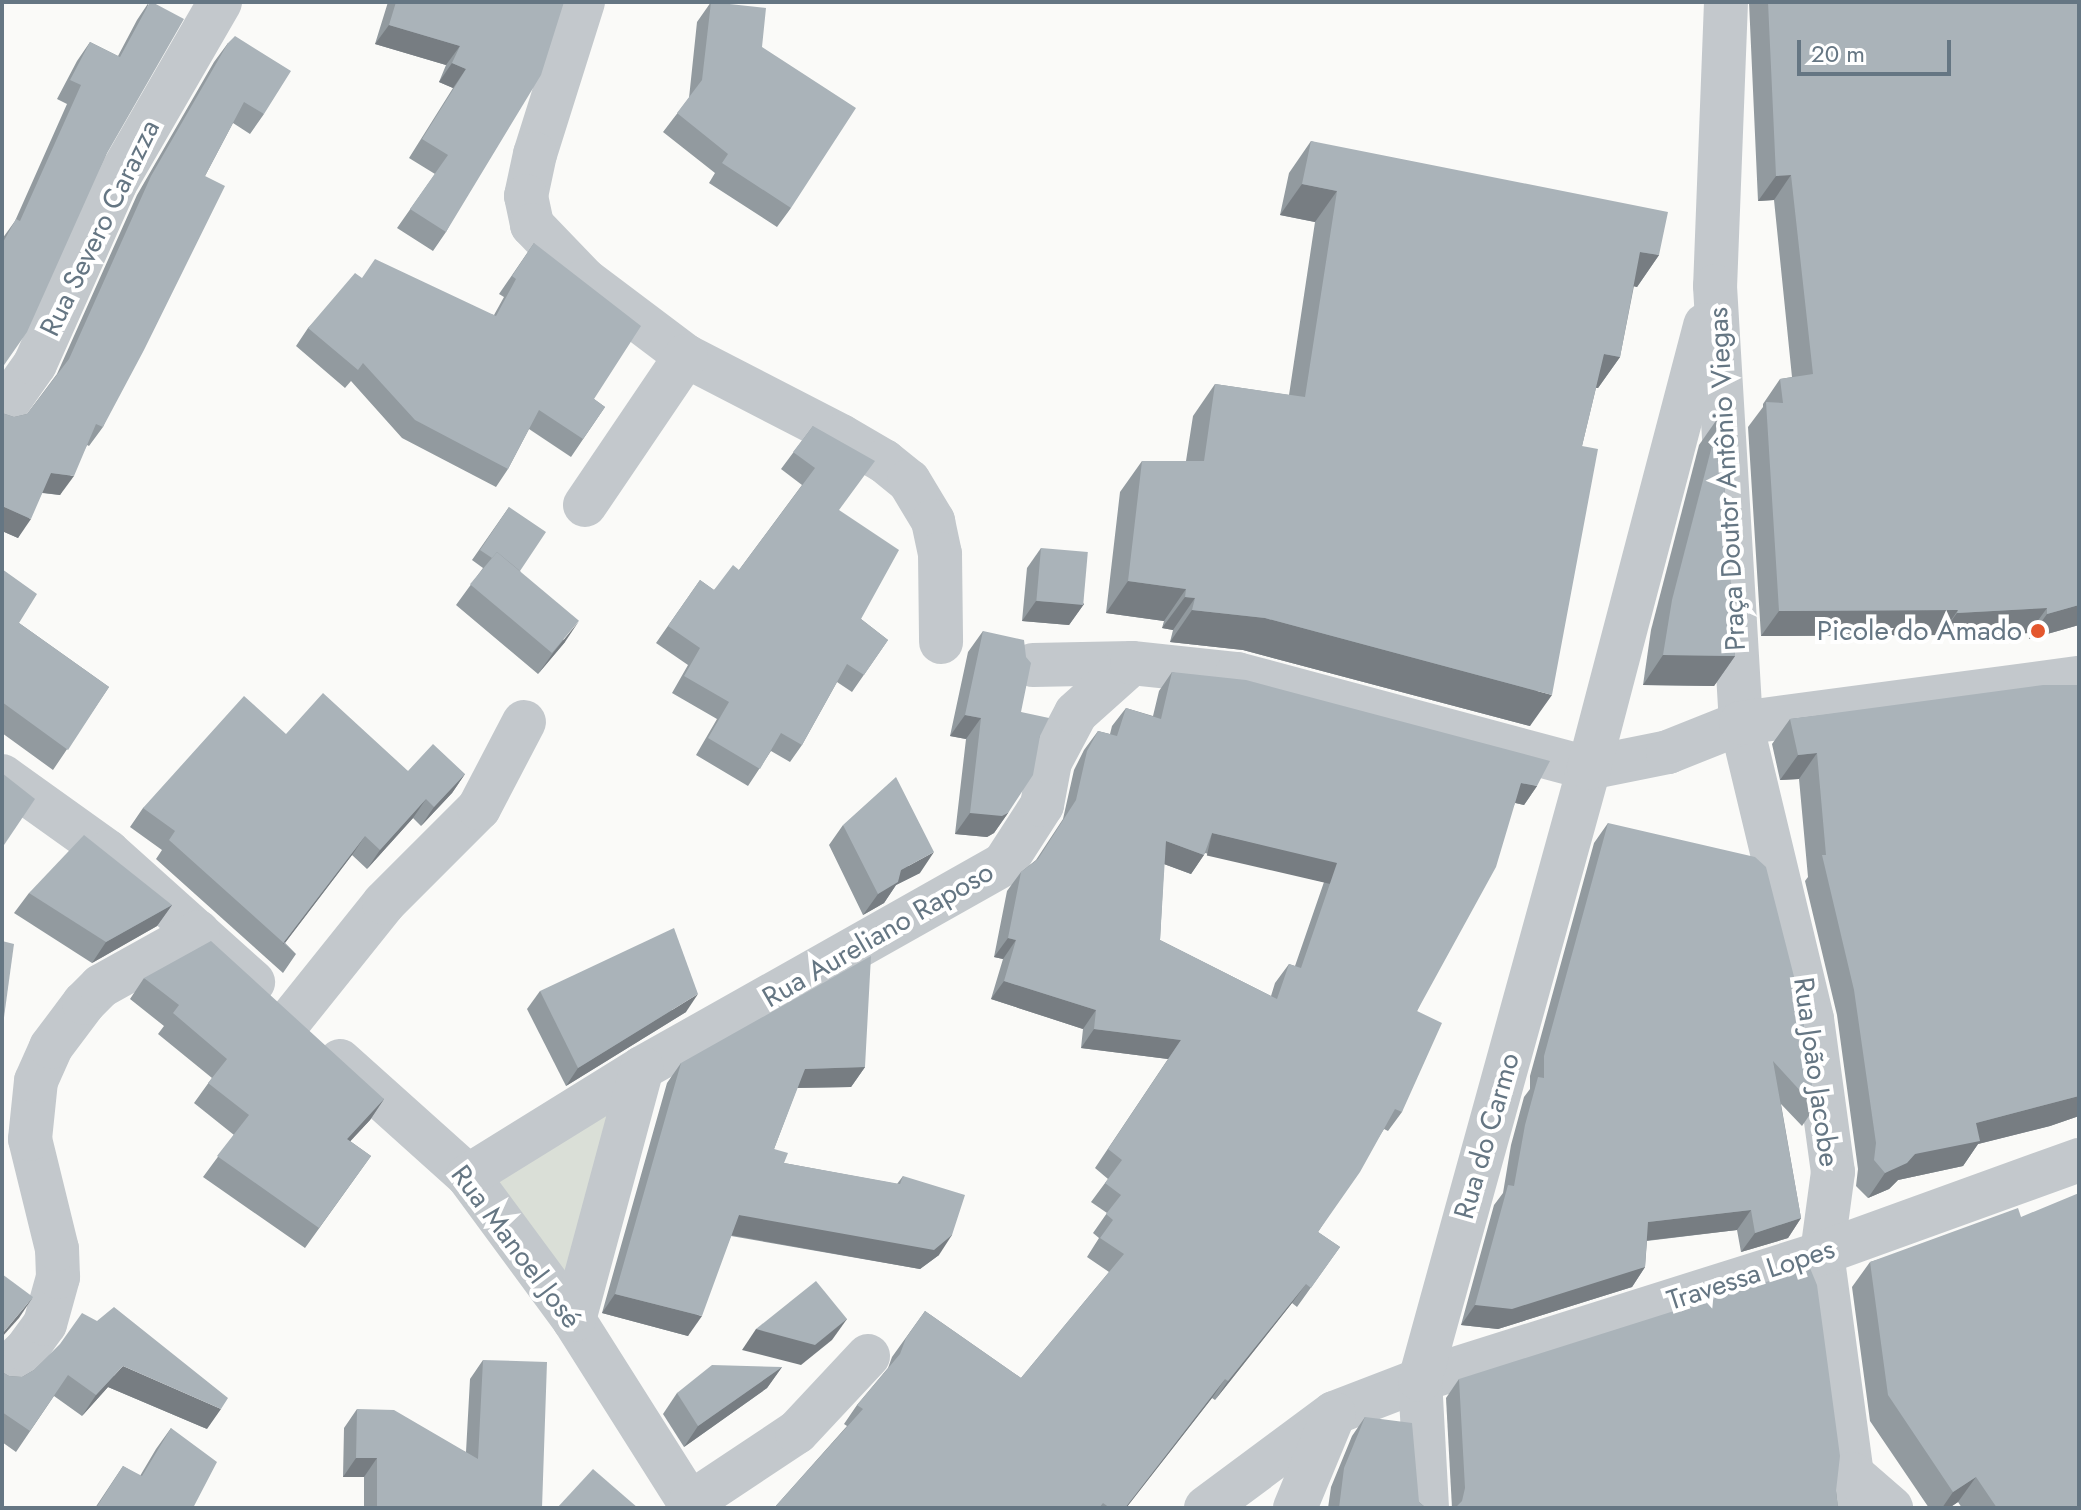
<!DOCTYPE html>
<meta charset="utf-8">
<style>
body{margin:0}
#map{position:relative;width:2081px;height:1510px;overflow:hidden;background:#fafaf8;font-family:Jost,sans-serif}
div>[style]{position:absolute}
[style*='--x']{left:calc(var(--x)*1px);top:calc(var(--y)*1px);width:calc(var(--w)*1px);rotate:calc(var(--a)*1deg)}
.green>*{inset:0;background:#dadfd7}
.minor>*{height:44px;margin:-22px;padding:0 22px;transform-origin:22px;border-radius:22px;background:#c3c8cc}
.wall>*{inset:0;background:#929a9f}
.shaded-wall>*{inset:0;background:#777d82;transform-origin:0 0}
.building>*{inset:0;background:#aab3b9;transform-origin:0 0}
.dots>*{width:22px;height:22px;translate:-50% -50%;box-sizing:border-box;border:4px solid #fff;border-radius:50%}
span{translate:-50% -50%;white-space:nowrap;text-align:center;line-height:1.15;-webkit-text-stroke:8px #fff;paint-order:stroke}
.street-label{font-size:28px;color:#657683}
.poi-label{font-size:28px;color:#657683}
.right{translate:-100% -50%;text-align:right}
.frame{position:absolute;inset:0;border:4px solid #657683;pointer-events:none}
.scale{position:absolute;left:1797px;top:40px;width:154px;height:36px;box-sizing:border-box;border:4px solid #657683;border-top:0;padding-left:10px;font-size:24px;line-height:28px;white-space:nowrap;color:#657683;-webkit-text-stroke:6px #fff;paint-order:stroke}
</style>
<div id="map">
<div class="green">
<div style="clip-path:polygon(628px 1099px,569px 1279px,484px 1178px)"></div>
</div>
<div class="minor">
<div style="--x:583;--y:2;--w:159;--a:107.5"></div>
<div style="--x:535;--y:154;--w:43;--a:102.1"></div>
<div style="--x:526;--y:196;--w:30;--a:78"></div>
<div style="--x:532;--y:225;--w:76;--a:46.1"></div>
<div style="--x:585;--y:280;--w:126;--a:37"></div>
<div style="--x:686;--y:356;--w:174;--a:27.3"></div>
<div style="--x:841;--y:436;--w:50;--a:30.2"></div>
<div style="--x:884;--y:461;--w:32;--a:39"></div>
<div style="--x:909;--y:481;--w:47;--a:59"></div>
<div style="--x:933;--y:521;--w:34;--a:78"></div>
<div style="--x:940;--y:554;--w:88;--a:89.3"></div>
<div style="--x:1726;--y:2;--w:284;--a:92.2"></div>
<div style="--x:1715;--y:286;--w:438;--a:86.6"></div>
<div style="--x:1741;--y:723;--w:304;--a:76.5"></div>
<div style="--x:1812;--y:1019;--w:154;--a:82.2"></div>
<div style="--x:1833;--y:1172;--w:82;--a:97.7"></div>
<div style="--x:1822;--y:1253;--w:223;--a:82.3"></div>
<div style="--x:1852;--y:1474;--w:34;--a:95"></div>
<div style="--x:2;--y:411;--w:57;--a:-54.9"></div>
<div style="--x:35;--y:364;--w:197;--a:-66"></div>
<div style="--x:115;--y:184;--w:210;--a:-60"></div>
<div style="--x:585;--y:505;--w:180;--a:-55.9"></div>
<div style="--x:1033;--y:665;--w:99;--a:-1.2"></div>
<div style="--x:2;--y:776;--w:130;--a:35.6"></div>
<div style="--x:108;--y:852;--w:195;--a:41.9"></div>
<div style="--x:292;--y:1018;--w:147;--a:-51.3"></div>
<div style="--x:384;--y:903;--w:134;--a:-45"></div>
<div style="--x:479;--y:808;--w:97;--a:-62.4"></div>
<div style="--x:340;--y:1061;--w:172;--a:41.9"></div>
<div style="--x:468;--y:1176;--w:179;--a:53.6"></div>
<div style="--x:574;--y:1320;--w:222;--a:57.7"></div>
<div style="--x:468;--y:1176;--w:205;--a:-31.8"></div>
<div style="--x:642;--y:1068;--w:416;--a:-29.4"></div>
<div style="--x:1004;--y:864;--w:70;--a:-57.2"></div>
<div style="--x:1042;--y:805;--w:44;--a:-79.5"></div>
<div style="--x:1050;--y:762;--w:55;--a:-62"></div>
<div style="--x:1076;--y:713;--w:75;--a:-41.8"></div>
<div style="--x:1132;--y:663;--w:106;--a:6"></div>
<div style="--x:1237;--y:674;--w:364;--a:15"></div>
<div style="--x:1589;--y:768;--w:81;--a:-11.4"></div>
<div style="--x:1668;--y:752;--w:79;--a:-21.7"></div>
<div style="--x:1741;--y:723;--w:341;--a:-7.6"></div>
<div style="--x:574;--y:1320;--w:261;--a:-74.9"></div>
<div style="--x:2;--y:1373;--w:33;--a:-44"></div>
<div style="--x:26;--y:1350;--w:32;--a:-54"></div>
<div style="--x:45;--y:1324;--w:49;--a:-74.5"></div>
<div style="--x:58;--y:1277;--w:28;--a:-92"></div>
<div style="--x:57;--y:1249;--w:113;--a:-103.8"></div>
<div style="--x:30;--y:1139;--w:58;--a:-84.1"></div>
<div style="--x:36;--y:1081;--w:37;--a:-66"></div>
<div style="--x:51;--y:1047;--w:55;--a:-53.1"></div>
<div style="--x:84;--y:1003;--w:24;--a:-45"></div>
<div style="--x:101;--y:986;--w:111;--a:-29.1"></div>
<div style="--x:1852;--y:1474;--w:52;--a:41.1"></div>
<div style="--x:690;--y:1503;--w:128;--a:-33.6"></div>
<div style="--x:797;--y:1432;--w:104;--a:-46.9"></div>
<div style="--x:1206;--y:1508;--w:159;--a:-36.6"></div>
<div style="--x:1334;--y:1413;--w:92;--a:-21"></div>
<div style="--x:1420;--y:1380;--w:422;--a:-17.5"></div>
<div style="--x:1822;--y:1253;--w:273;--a:-19.9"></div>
<div style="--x:1295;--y:1508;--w:102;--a:-67.5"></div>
<div style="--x:1427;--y:1508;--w:128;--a:-93.1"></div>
<div style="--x:1420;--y:1380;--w:635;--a:-74.56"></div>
<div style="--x:1589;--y:768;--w:458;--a:-75.3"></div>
</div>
<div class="wall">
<div style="clip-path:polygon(149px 2px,106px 155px,2px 368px,2px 239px,15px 221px,67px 104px,57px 99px,77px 61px,90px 42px,118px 56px,137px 20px)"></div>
<div style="clip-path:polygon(388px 2px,564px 2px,446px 232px,433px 251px,397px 228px,435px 174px,409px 158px,453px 88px,439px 82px,446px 65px,375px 44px)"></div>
<div style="clip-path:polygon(711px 2px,762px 47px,791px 208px,777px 227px,709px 183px,715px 173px,663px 132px,689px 98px,697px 22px)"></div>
<div style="clip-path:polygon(1749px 2px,2079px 2px,2079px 625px,2029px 639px,2029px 633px,1939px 638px,1941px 635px,1761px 636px,1748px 427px,1763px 407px,1763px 404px,1780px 379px,1792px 377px,1774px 200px,1758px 201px)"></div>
<div style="clip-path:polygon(228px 43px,264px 114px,250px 134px,233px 123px,205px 176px,103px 427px,89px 446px,87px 445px,60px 495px,42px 493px,18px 538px,2px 531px,2px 413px,14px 417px,27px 414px,57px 374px,137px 195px,214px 62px)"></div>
<div style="clip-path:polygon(1311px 141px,1659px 255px,1637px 287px,1634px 286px,1620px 357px,1598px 388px,1596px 388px,1582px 446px,1530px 726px,1243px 650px,1170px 642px,1173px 630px,1162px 628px,1164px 621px,1106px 613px,1120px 492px,1142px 461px,1186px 461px,1193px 416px,1215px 384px,1289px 395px,1315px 222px,1280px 215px,1289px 173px)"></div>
<div style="clip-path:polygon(534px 243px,594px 399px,605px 407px,571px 457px,529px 429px,508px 469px,496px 487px,402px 438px,351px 381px,345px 388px,296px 346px,308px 328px,362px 278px,494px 315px,504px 297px,499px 294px)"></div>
<div style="clip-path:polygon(1720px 415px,1735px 656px,1714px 686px,1643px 685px,1651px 630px,1699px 445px)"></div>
<div style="clip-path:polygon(813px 426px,839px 510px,861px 619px,888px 640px,852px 692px,837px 682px,802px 745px,790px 762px,771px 751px,748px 786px,696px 755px,717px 719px,672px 693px,688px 665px,656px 643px,700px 580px,714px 590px,739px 570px,802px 485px,781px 469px)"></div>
<div style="clip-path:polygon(509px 507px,520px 571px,565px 642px,538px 674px,456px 605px,483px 568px,472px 560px)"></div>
<div style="clip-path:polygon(1041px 548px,1084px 604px,1069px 625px,1022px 621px,1027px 568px)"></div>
<div style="clip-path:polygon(2px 569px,19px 623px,109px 687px,53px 770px,2px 733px)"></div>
<div style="clip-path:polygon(983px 631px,1021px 712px,1040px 736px,1008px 813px,994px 833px,987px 837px,955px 834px,966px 739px,950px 736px,968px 652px)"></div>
<div style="clip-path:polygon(evenodd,1172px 672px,1537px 786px,1524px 805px,1515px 803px,1417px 1011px,1402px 1112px,1388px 1131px,1384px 1129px,1318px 1232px,1340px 1247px,1297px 1307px,1292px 1303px,1215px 1400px,1212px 1398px,1126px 1508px,774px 1508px,847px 1426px,844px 1424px,857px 1405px,888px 1368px,892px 1357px,925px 1311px,1021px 1378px,1109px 1272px,1087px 1257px,1099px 1238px,1093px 1233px,1107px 1213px,1091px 1202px,1108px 1179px,1095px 1168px,1168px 1059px,1081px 1048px,1083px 1029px,991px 999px,1003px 959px,994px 957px,1007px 891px,1021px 872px,1036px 860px,1063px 819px,1074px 770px,1084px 750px,1098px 731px,1110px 734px,1112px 726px,1126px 708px,1153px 716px,1159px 691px,1172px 672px,1205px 853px,1324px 882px,1295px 966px,1289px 964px,1275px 983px,1271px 996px,1160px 940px,1164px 864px,1191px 874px,1205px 853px)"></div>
<div style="clip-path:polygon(2079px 685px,2079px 1116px,2050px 1126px,1978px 1144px,1963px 1166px,1898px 1180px,1889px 1189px,1868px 1198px,1856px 1186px,1858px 1169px,1837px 1015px,1805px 881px,1808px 877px,1799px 779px,1780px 780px,1772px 744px,1790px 719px)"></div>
<div style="clip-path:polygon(286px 734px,408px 771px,465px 774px,452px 793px,421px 826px,413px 818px,367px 869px,352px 855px,285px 943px,296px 954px,283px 973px,156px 859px,162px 850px,130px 827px,143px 808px)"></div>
<div style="clip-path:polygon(1608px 823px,1815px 1107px,1802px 1126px,1781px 1104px,1801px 1218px,1788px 1238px,1741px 1252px,1737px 1230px,1647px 1241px,1645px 1267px,1632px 1287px,1498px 1329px,1461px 1325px,1494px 1205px,1503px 1193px,1511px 1145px,1524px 1097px,1530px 1089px,1530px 1076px,1594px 843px)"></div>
<div style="clip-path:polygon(843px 825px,920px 873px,896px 885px,884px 903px,863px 915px,829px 845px)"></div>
<div style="clip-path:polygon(29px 893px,172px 905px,157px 926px,92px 963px,14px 913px)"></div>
<div style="clip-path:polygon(144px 978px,384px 1099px,370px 1120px,350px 1141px,371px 1156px,305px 1248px,203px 1177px,234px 1135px,194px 1103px,212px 1078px,158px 1034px,164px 1026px,130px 999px)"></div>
<div style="clip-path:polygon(540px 991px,686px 1012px,566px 1086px,527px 1009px)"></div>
<div style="clip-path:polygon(681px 1063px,865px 1067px,851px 1087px,797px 1088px,774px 1149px,784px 1163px,897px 1184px,903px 1176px,939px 1255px,920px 1269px,731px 1236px,688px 1336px,602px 1313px,667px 1083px)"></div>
<div style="clip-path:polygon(2021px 1217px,2079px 1508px,1962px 1508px,1958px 1502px,1949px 1508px,1929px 1508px,1870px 1421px,1852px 1287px,1870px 1262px)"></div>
<div style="clip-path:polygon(60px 1345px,207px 1429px,108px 1387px,82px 1416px,54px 1396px,16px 1452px,2px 1442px,2px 1372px,9px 1376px,22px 1377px,34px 1370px)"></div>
<div style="clip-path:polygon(483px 1360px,542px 1508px,364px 1508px,364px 1477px,343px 1477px,344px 1428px,357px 1409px,466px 1452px,470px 1379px)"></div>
<div style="clip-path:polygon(782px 1367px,767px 1388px,684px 1447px,663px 1414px,677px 1393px)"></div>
<div style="clip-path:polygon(1459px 1379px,1836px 1491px,1838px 1508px,1452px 1508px,1446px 1398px)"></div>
<div style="clip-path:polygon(1365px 1417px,1419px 1502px,1426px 1508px,1328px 1508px,1331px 1487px,1352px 1436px)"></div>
<div style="clip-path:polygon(171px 1428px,193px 1508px,95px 1508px,123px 1466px,140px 1476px,156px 1449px)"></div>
</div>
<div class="shaded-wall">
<div style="clip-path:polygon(389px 25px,460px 46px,446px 65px,375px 44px)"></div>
<div style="clip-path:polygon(452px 63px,466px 69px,453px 88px,439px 82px)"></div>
<div style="clip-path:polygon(1791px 175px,1774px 200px,1758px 201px,1776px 176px)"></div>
<div style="clip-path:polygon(1302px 184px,1337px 191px,1315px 222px,1280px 215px)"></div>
<div style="clip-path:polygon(1640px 252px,1659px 255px,1637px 287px,1618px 283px)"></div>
<div style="clip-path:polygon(1604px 354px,1620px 357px,1598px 388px,1582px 385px)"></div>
<div style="clip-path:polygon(51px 473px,74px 476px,60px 495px,37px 492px)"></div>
<div style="clip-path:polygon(2px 506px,31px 519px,18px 538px,2px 531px)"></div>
<div style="clip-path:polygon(1128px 581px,1186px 589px,1164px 621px,1106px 613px)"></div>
<div style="clip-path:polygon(1185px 597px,1195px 598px,1173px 630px,1162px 628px)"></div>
<div style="clip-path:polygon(1036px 601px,1084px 604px,1069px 625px,1022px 621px)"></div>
<div style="clip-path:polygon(2079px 605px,2079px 625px,2029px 639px,2047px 614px)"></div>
<div style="clip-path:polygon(2047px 608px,2029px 633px,1939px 638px,1957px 613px)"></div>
<div style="clip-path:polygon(1192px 610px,1265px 618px,1552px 695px,1530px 726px,1243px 650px,1170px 642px)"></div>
<div style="clip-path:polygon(1958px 610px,1941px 635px,1761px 636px,1779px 611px)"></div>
<div style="clip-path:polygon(579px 621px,565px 642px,538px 674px,553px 653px)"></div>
<div style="clip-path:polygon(1663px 655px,1735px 656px,1714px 686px,1643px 685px)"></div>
<div style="clip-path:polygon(965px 715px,981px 718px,966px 739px,950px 736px)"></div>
<div style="clip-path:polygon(1817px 753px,1799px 779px,1780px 780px,1798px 755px)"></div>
<div style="clip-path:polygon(465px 774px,452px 793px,421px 826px,434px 807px)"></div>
<div style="clip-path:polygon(1521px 783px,1537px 786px,1524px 805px,1508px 801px)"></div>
<div style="clip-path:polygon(426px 799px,413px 818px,367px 869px,380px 850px)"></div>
<div style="clip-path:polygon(970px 813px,1008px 813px,994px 833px,987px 837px,955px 834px)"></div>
<div style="left:1212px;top:833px;width:129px;height:23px;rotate:13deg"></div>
<div style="clip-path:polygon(365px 836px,352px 855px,284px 944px,283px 943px)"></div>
<div style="clip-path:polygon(1166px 841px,1204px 855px,1191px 874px,1153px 860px)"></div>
<div style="clip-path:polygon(934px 852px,920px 873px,896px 885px,884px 903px,863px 915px,878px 894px,901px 870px)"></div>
<div style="clip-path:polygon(172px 905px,157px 926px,92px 963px,106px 942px)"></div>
<div style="clip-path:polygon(1008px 938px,1016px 940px,1003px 959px,994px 957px)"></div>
<div style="clip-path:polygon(1004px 981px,1096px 1010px,1083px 1029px,991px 999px)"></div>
<div style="clip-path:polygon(698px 994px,686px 1012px,566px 1086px,578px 1068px)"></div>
<div style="clip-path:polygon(1094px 1029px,1181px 1040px,1168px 1059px,1081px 1048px)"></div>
<div style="clip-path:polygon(865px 1067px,851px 1087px,791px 1088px,805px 1069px)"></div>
<div style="clip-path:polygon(2079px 1096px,2079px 1116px,2050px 1126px,1978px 1144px,1963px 1166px,1898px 1180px,1889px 1189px,1868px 1198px,1885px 1173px,1915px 1154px,1976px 1123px)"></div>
<div style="clip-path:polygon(384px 1099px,370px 1120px,333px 1160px,347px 1139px)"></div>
<div style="clip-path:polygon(1751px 1210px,1737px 1230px,1634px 1242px,1648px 1222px)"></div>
<div style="clip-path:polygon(739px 1215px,952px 1235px,939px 1255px,920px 1269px,725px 1234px)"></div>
<div style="clip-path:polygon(1801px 1218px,1788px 1238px,1741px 1252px,1755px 1233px)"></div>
<div style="clip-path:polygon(1645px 1267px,1632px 1287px,1498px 1329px,1461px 1325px,1475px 1305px)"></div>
<div style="clip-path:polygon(1306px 1284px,1292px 1303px,1215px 1400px,1228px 1381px)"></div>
<div style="clip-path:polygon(615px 1294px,702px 1316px,688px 1336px,602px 1313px)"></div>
<div style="clip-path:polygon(33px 1297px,19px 1318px,2px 1337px,2px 1334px)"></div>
<div style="clip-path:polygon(847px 1319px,832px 1340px,801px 1365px,742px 1350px,756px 1329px)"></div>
<div style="clip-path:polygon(123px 1366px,221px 1409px,207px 1429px,108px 1387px,82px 1416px,96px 1395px)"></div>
<div style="clip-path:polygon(782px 1367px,767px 1388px,684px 1447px,698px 1426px)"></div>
<div style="clip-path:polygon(1225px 1379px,1212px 1398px,1126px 1508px,1125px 1508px)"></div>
<div style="clip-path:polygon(356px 1458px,377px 1458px,364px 1477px,343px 1477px)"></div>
<div style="clip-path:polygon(1976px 1477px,1958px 1502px,1949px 1508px,1942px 1508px,1953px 1492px)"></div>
</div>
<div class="building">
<div style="clip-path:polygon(150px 2px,152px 2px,184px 19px,106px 155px,27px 332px,2px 368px,2px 244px,16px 219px,20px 221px,81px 85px,70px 80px,90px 42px,120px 57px)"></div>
<div style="clip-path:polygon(396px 2px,564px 2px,541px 75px,446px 232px,410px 209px,448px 155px,422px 139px,466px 69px,452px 63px,460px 46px,389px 25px)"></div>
<div style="clip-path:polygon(711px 2px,766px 8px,762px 47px,856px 108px,791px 208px,722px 163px,728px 154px,677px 113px,702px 80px)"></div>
<div style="clip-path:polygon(1768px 2px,2079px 2px,2079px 605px,2047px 614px,2047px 608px,1957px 613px,1958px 610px,1779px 611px,1766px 402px,1783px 403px,1780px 379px,1813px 374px,1791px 175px,1776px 176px)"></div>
<div style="clip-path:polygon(235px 36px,291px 71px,264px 114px,244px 102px,205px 176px,225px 186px,144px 350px,103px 427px,96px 424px,74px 476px,51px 473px,31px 519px,2px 506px,2px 413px,14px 417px,27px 414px,69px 359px,151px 176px,228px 43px)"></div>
<div style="clip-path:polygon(1311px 141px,1668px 212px,1659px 255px,1640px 252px,1620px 357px,1604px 354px,1582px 446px,1598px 449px,1552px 695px,1265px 618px,1192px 610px,1195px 598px,1185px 597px,1186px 589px,1128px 581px,1142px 461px,1204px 461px,1215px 384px,1305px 397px,1337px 191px,1302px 184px)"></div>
<div style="clip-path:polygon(534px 243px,641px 326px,594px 399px,605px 407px,583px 439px,539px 410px,508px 469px,415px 420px,363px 363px,358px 370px,308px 328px,355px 273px,362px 278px,375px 259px,496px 316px,516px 279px,512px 276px)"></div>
<div style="clip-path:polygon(1720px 415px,1735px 656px,1663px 655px,1672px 600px)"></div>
<div style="clip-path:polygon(813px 426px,875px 461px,839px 510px,899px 550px,861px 619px,888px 640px,864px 675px,847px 664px,802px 745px,781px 733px,760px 769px,708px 738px,729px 702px,684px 676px,700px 648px,668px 626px,700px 580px,714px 590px,733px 565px,739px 570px,815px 468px,793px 452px)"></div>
<div style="clip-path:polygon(509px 507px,546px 532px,520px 571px,497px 552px,492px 558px,480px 550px)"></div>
<div style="left:1041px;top:548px;width:47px;height:53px;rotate:5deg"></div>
<div style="left:497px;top:552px;width:107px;height:42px;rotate:40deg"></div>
<div style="clip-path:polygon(2px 569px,37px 594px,19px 623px,109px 687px,68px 750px,2px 702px)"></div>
<div style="clip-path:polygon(983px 631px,1024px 640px,1026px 657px,1031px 663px,1021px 712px,1049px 718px,1040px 736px,1033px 775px,1008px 813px,1002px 816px,970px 813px,981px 718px,965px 715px)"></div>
<div style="clip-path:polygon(evenodd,1172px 672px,1246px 680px,1550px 761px,1537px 786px,1521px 783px,1496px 867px,1417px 1011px,1442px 1023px,1402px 1112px,1395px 1109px,1360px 1172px,1318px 1232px,1340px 1247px,1311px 1288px,1306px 1284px,1228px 1381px,1225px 1379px,1125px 1508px,1110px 1508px,1103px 1503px,1099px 1508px,774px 1508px,863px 1409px,857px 1405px,900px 1354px,906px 1338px,925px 1311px,1021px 1378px,1124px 1254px,1100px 1238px,1113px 1220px,1106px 1214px,1121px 1195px,1105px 1183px,1122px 1160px,1108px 1149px,1181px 1040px,1094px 1029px,1096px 1010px,1004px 981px,1016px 940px,1008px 938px,1021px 872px,1038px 859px,1076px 800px,1087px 751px,1098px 731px,1117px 736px,1126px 708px,1161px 719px,1172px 672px,1212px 833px,1337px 863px,1301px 968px,1289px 964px,1277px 999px,1160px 940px,1166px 841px,1204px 855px,1212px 833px)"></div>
<div style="clip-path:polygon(2043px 685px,2079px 685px,2079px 1096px,1976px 1123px,1980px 1141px,1915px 1154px,1907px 1163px,1885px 1173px,1874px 1160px,1876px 1143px,1854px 990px,1822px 855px,1826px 855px,1817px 753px,1798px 755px,1790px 719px)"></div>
<div style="clip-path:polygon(323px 693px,408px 771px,433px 744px,465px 774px,434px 807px,426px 799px,380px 850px,365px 836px,284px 942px,296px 954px,169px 840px,175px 831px,143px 808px,244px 696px,286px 734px)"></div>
<div style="clip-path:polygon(2px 773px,35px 799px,2px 848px)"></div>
<div style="clip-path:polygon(896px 777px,934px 852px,901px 870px,898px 882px,878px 894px,843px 825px)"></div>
<div style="clip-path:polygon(1608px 823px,1755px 857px,1766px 867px,1801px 1004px,1815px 1107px,1773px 1061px,1801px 1218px,1755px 1233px,1751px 1210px,1648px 1222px,1645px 1267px,1512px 1309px,1475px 1305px,1508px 1185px,1514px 1186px,1525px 1125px,1538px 1077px,1544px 1078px,1544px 1056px)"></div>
<div style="clip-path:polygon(84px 835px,172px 905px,106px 942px,29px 893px)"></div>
<div style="clip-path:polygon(674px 928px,698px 994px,578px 1068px,540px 991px)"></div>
<div style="clip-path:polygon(2px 941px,14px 944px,2px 1032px)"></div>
<div style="clip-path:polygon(211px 941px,384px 1099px,347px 1139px,371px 1156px,319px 1228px,217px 1156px,249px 1115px,208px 1083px,227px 1059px,173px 1013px,179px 1005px,144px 978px)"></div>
<div style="clip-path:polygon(871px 956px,865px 1067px,805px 1069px,774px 1149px,788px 1153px,784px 1163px,900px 1184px,903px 1176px,965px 1195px,952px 1235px,934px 1250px,739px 1215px,702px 1316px,615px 1294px,681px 1063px)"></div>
<div style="clip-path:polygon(2079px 1193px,2079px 1508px,1997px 1508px,1976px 1477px,1953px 1492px,1888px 1395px,1870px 1262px,2018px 1208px,2021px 1217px)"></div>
<div style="clip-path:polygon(1810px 1268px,1817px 1285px,1840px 1456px,1836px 1491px,1838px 1508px,1664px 1508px,1664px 1507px,1657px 1508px,1455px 1508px,1462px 1501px,1465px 1488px,1459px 1379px)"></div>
<div style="clip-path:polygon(2px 1274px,33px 1297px,2px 1334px)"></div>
<div style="clip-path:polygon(816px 1281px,847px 1319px,815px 1345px,756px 1329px)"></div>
<div style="clip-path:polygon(114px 1307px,228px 1398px,221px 1409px,123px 1366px,96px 1395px,68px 1375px,30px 1431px,2px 1412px,2px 1372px,9px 1376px,22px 1377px,34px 1370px,60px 1344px,82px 1313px,97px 1321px)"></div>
<div style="clip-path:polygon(483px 1360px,547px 1362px,542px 1508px,377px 1508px,377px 1458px,356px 1458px,357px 1409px,394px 1410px,478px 1459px)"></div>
<div style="clip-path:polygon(712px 1365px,782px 1367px,698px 1426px,677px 1393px)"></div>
<div style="clip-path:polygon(1365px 1417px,1412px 1423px,1419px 1502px,1426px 1508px,1339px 1508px,1344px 1468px)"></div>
<div style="clip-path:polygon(171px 1428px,217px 1462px,193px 1508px,96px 1508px,123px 1466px,142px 1476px)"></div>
<div style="clip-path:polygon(593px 1469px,638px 1508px,557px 1508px)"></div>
</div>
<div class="dots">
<div style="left:2038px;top:631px;background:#e4572e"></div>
</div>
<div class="street-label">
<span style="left:100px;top:228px;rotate:-64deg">Rua Severo Carazza</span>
<span style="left:1727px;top:479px;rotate:-93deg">Praça Doutor Antônio Viegas</span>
<span style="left:878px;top:935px;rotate:-30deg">Rua Aureliano Raposo</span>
<span style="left:1816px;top:1072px;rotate:82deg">Rua João Jacobe</span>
<span style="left:1487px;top:1136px;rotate:-74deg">Rua do Carmo</span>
<span style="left:516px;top:1247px;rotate:53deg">Rua Manoel José</span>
<span style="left:1751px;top:1275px;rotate:-18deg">Travessa Lopes</span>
</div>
<div class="poi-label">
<span class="right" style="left:2022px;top:631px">Picole do Amado</span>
</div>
<div class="frame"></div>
<div class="scale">20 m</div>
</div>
